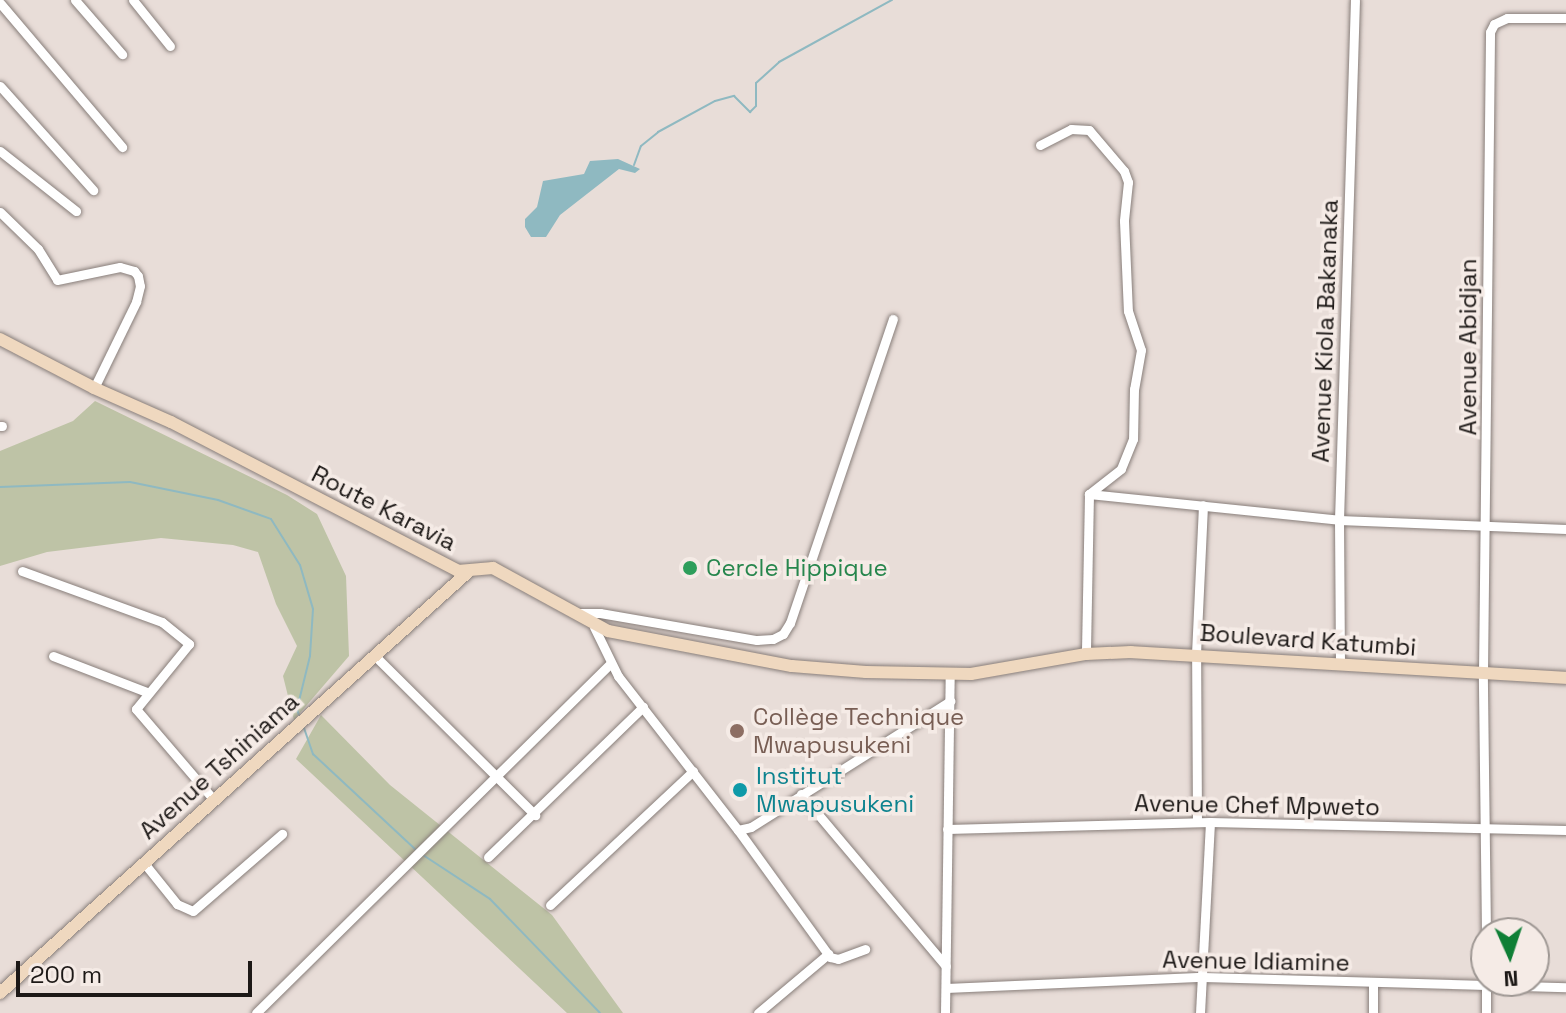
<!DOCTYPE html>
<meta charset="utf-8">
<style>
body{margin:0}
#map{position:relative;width:1566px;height:1013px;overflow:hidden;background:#e8ddd8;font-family:"Space Grotesk",sans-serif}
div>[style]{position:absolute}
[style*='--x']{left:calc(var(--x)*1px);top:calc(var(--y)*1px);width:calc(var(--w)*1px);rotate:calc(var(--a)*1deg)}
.green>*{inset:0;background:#bec3a6}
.water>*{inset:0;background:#8fb9c1}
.stream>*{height:2px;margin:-1px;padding:0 1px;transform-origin:1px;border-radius:1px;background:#8fb9c1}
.roads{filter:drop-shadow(0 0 2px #887e7a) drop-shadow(0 0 2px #887e7a)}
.street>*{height:9px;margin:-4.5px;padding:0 4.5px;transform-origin:4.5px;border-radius:4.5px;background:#fff}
.secondary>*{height:12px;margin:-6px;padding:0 6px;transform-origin:6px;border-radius:6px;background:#efd8bf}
.dots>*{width:22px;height:22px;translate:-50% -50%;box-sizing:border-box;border:4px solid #f5ebe6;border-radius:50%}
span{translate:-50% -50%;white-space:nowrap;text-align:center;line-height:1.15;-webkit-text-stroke:7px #f5ebe6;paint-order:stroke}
.street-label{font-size:24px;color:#1c1816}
.leisure-label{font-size:24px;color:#27864d}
.left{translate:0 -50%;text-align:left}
.education-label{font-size:24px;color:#785e54}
.culture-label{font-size:24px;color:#0d838f}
.north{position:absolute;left:1470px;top:917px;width:80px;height:80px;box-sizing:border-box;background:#f5ebe6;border:2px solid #9e9793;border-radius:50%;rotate:177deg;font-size:22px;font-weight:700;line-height:32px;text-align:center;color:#1c1816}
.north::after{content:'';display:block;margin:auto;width:28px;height:36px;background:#0f7f36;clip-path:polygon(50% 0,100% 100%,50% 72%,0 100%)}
.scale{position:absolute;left:16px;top:961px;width:236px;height:36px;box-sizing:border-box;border:4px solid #1c1816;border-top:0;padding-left:10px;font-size:24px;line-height:28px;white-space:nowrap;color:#1c1816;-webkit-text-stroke:6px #f5ebe6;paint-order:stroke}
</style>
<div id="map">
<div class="green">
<div style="clip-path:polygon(95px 401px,287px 495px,317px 514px,346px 576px,349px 656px,294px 720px,283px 676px,297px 646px,276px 604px,258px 552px,233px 545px,161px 538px,47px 552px,0 566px,0 451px,73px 421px)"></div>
<div style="clip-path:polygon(321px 715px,390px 785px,552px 915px,623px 1013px,567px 1013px,296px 759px)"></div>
</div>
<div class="water">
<div style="clip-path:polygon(618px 159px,640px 169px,635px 173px,619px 169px,560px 215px,546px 237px,531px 237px,525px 227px,525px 219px,537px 207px,543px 181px,584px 174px,590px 161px)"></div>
</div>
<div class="stream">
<div style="--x:634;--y:165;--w:20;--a:-70"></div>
<div style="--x:641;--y:146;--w:22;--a:-39"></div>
<div style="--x:658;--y:132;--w:65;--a:-28.5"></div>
<div style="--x:715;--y:101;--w:20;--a:-15"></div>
<div style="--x:734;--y:96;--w:23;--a:45"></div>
<div style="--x:750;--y:112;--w:8;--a:-45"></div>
<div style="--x:756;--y:106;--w:23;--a:-90"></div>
<div style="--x:756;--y:83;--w:31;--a:-42"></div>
<div style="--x:779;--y:62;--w:129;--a:-28.8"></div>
<div style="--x:0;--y:487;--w:130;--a:-2.2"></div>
<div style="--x:130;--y:482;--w:90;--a:11.6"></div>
<div style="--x:218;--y:500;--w:56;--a:19.7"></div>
<div style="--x:271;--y:519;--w:54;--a:57.8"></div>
<div style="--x:300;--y:565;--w:46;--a:73.5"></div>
<div style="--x:313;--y:609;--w:47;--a:93.7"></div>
<div style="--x:310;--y:656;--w:55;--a:103.8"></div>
<div style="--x:297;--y:709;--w:6;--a:72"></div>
<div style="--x:304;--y:728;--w:28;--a:71"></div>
<div style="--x:313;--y:754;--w:142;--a:43"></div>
<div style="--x:423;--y:855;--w:80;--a:33.3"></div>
<div style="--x:490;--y:899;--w:158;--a:46"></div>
</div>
<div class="roads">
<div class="street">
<div style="--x:75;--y:0;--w:72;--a:49"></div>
<div style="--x:133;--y:0;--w:59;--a:51.2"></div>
<div style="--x:0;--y:3;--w:189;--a:49.7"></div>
<div style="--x:0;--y:86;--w:140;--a:48.2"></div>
<div style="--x:1040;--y:145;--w:35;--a:-27"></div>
<div style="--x:1071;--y:129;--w:18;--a:3"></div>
<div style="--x:1089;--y:130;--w:54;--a:49.5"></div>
<div style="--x:1124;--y:171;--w:12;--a:70"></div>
<div style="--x:1128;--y:182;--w:39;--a:96"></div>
<div style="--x:1124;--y:221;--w:90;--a:87.5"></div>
<div style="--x:1128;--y:311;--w:41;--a:71.6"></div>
<div style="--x:1141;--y:350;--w:40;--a:100"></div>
<div style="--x:1134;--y:389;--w:50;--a:91.1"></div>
<div style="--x:1133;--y:439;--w:32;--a:112"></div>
<div style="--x:1121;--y:469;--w:41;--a:142"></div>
<div style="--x:1089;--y:494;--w:160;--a:91.1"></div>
<div style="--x:0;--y:151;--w:97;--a:38.3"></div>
<div style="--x:0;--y:212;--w:53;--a:44.2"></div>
<div style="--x:38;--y:249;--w:36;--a:58"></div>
<div style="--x:57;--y:280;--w:64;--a:-11.7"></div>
<div style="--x:120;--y:267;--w:15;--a:16"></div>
<div style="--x:134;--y:271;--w:6;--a:51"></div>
<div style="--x:138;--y:276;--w:10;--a:79"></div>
<div style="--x:140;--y:286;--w:16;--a:104"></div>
<div style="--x:136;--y:302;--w:96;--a:116"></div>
<div style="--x:0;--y:426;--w:2;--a:0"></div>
<div style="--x:1089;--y:494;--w:251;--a:5.9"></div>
<div style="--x:1339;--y:520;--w:227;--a:2.3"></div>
<div style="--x:22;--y:571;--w:149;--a:20"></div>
<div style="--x:162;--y:622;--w:35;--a:39"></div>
<div style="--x:189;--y:644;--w:84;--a:129.2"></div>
<div style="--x:136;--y:709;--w:120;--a:49.4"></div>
<div style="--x:574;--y:613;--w:26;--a:0"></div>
<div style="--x:600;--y:613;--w:159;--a:9.8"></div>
<div style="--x:757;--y:640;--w:16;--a:-4"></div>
<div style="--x:773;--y:639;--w:11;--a:-27"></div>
<div style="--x:783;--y:634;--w:13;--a:-58"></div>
<div style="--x:790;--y:623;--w:321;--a:-71.3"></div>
<div style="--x:594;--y:627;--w:55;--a:63.9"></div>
<div style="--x:618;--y:676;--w:195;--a:52.1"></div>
<div style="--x:738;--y:830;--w:13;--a:-13"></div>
<div style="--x:751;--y:827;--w:236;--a:-32.3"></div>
<div style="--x:53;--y:656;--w:101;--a:21"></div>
<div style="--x:375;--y:656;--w:226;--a:44.8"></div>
<div style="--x:1340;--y:663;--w:143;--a:-90.4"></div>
<div style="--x:1339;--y:520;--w:520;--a:-88.24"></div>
<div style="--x:801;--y:794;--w:225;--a:49.9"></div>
<div style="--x:1197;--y:822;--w:168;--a:-90.3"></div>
<div style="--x:1196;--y:654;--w:149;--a:-87.3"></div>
<div style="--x:947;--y:829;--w:263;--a:-1.5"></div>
<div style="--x:1210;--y:822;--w:356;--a:1.3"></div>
<div style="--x:738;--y:830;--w:157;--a:54.1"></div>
<div style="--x:830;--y:957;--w:8;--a:14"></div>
<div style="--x:838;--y:959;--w:29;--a:-20"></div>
<div style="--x:488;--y:857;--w:216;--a:-44.1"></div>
<div style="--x:144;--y:863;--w:53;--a:51.2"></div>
<div style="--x:177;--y:904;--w:17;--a:24"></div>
<div style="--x:193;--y:911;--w:118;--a:-40.9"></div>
<div style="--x:550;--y:905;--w:196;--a:-43.1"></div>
<div style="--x:1486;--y:933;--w:260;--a:-90.7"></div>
<div style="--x:1483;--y:673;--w:641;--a:-89.37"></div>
<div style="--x:1490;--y:32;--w:9;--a:-63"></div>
<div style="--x:1494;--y:24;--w:14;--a:-25"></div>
<div style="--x:1507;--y:18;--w:59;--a:0"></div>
<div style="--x:946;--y:988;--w:257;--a:-2.5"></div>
<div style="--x:1203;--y:977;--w:363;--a:1.6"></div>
<div style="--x:256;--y:1013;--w:497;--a:-44.6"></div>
<div style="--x:758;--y:1013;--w:92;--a:-40.1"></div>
<div style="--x:945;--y:1013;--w:339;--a:-89.2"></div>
<div style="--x:1200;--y:1013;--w:191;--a:-87"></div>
<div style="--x:1373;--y:1013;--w:29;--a:-90"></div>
<div style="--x:1486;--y:1013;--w:32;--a:-90"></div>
</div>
<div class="secondary">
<div style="--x:0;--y:339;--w:106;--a:27.5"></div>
<div style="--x:94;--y:388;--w:84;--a:23.8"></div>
<div style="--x:171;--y:422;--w:323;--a:27.4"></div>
<div style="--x:458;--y:571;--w:35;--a:-5"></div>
<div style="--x:493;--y:568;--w:131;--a:28.7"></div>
<div style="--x:608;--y:631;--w:187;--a:10.8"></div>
<div style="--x:792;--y:666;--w:74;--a:4.6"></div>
<div style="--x:866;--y:672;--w:105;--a:1.1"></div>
<div style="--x:971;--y:674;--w:117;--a:-9.9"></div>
<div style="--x:1086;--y:654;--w:45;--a:-2.5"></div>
<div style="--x:1131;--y:652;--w:436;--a:3.4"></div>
<div style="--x:0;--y:993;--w:629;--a:-41.97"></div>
</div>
</div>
<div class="dots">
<div style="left:690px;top:568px;background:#2e9e5b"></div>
<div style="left:737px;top:731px;background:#8d6e63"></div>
<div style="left:740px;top:790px;background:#0f9aa8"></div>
</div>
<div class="street-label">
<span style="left:1325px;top:331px;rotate:-88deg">Avenue Kiola Bakanaka</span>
<span style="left:1468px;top:347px;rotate:-90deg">Avenue Abidjan</span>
<span style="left:384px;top:508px;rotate:27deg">Route Karavia</span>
<span style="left:1308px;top:640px;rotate:4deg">Boulevard Katumbi</span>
<span style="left:219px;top:766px;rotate:-42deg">Avenue Tshiniama</span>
<span style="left:1257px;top:805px;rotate:1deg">Avenue Chef Mpweto</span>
<span style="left:1256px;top:961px;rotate:1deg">Avenue Idiamine</span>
</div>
<div class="leisure-label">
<span class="left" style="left:706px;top:568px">Cercle Hippique</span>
</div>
<div class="education-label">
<span class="left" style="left:753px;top:731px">Collège Technique<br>Mwapusukeni</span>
</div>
<div class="culture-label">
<span class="left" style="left:756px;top:790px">Institut<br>Mwapusukeni</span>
</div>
<div class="north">N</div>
<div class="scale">200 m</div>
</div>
